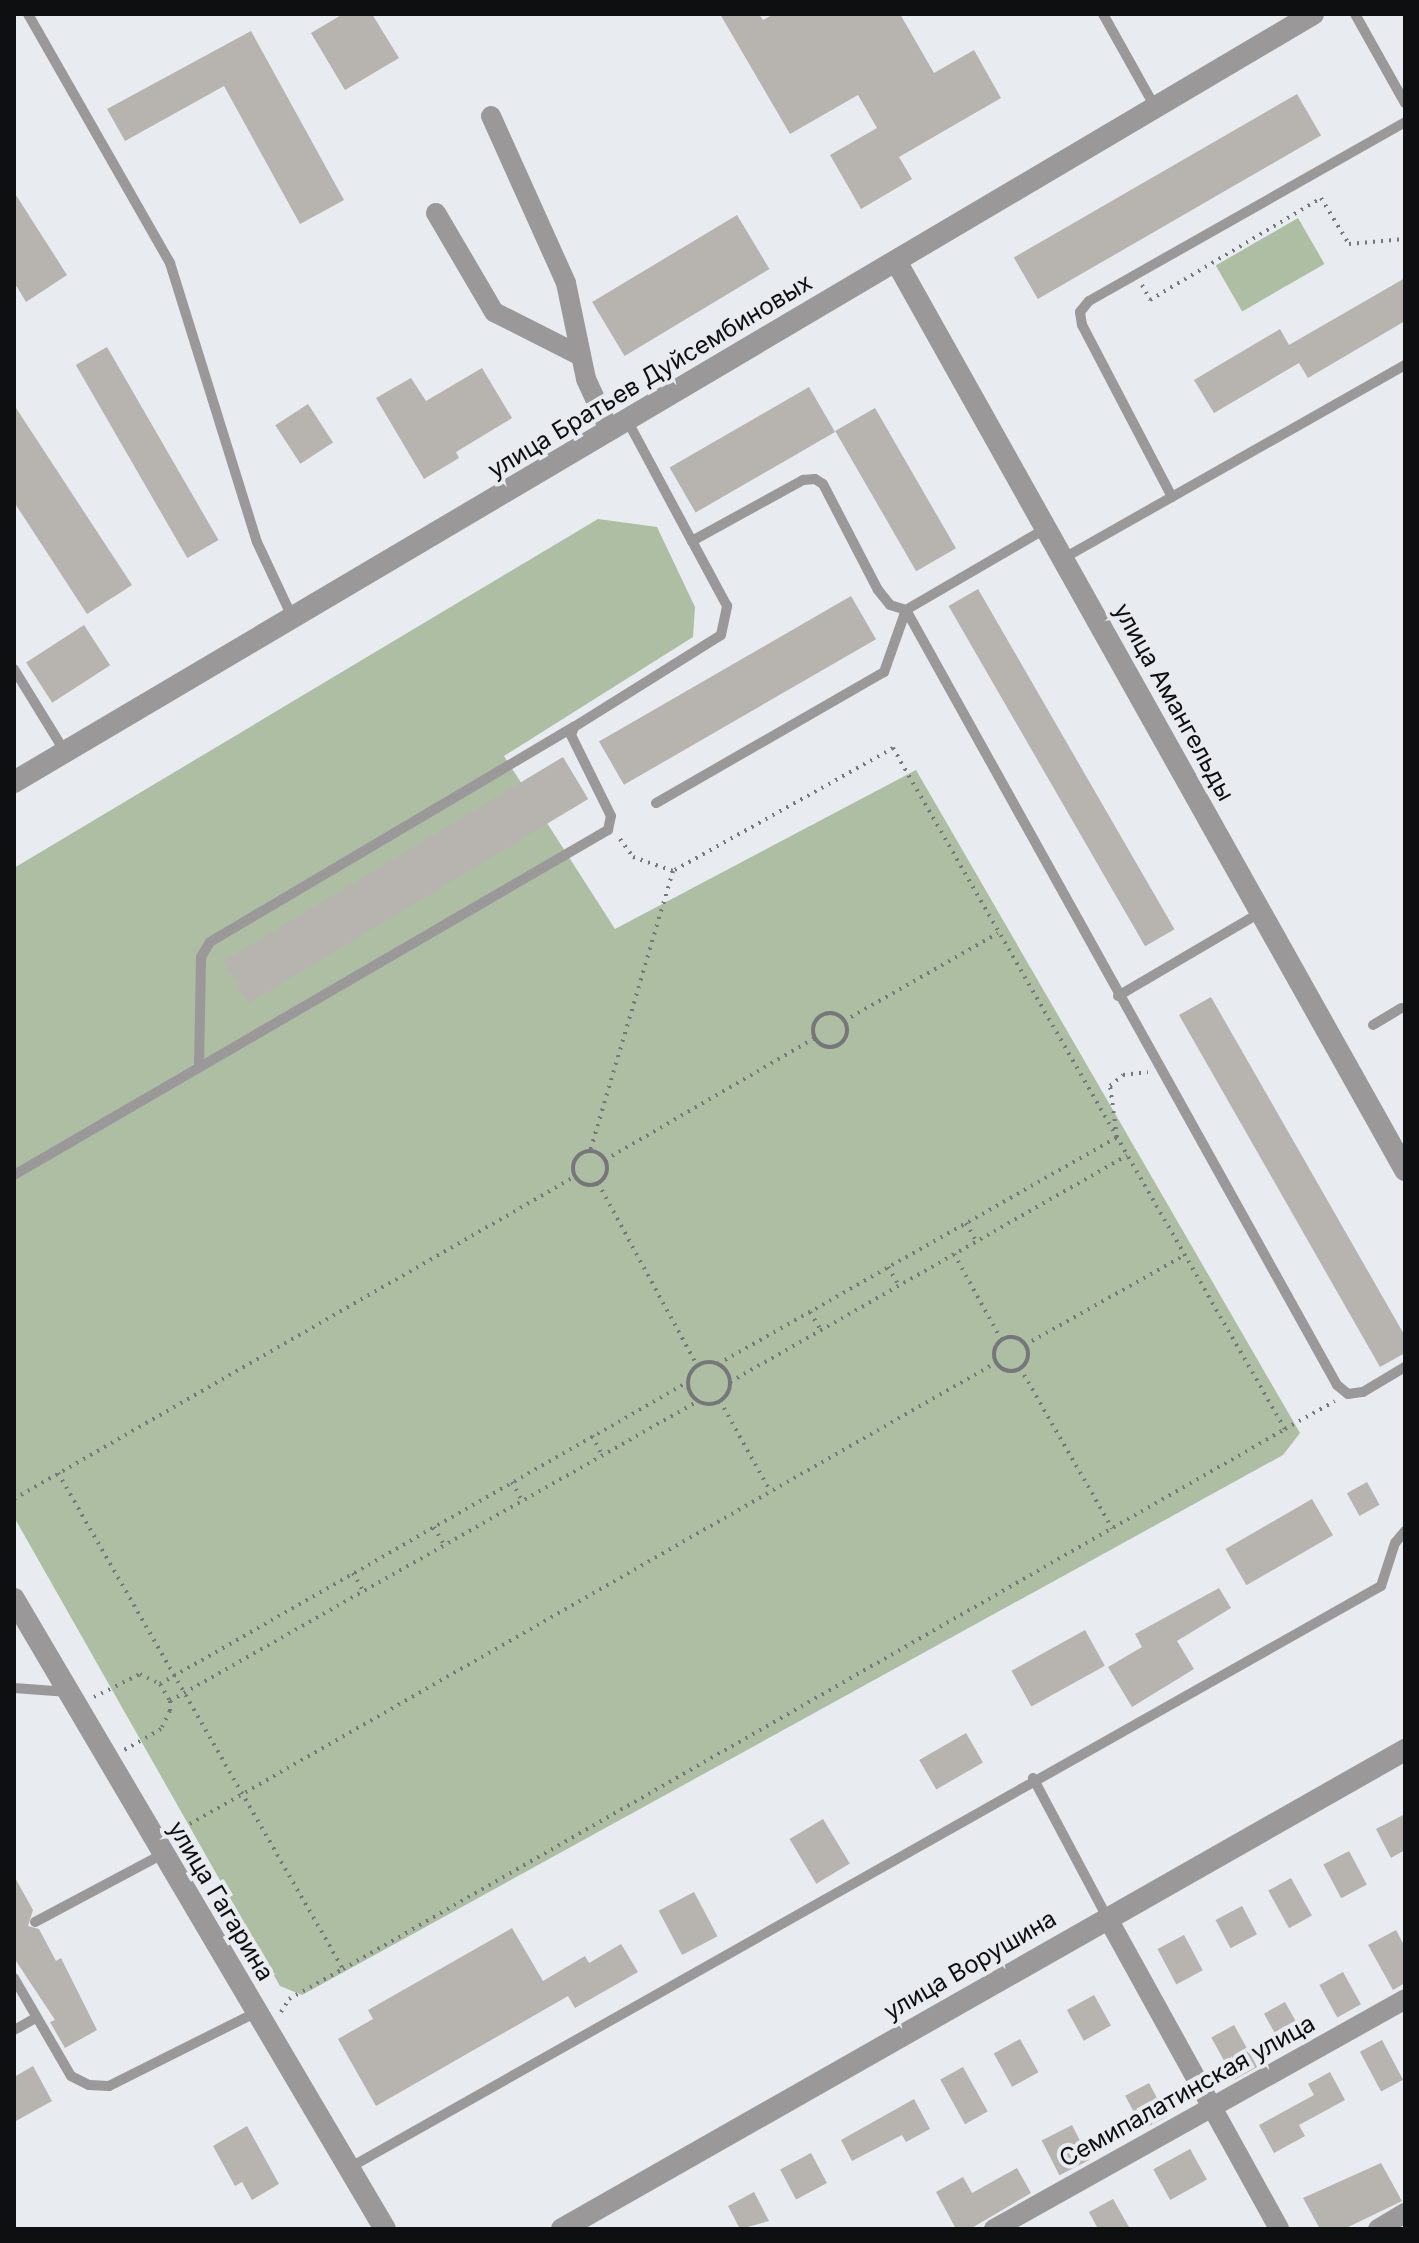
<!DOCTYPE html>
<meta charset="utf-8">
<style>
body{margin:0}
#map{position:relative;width:1419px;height:2243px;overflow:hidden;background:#e8ebf0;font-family:Inter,sans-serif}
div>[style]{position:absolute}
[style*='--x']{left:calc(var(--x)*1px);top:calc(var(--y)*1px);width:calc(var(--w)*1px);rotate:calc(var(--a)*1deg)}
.green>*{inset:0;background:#adbea3;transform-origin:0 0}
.building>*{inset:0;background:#b7b3af;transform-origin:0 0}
.path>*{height:4px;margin-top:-2px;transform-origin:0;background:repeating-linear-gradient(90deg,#75777b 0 2px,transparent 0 8px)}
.path>.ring{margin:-2px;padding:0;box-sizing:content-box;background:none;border:4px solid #75777b;border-radius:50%}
.service>*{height:10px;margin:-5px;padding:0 5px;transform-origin:5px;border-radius:5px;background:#9a9899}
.minor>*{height:20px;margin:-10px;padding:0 10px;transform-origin:10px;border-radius:10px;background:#9a9899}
.tertiary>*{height:22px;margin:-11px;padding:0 11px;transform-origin:11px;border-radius:11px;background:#9a9899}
span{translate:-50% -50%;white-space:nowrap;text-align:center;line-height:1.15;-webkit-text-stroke:8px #e8ebf0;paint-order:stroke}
.street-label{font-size:24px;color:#0e0f11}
.frame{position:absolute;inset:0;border:16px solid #0e0f11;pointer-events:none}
</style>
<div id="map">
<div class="green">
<div style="left:1298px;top:218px;width:53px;height:95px;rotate:60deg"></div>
<div style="clip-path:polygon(598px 519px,657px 527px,695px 607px,693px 637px,504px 756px,615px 929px,916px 770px,1300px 1433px,1283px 1455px,302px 1995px,280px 1986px,14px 1517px,14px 868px)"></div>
</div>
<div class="building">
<div style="clip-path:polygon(343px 14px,372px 14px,399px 58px,345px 90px,311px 33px)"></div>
<div style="clip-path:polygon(720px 14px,759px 14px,763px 20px,774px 14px,900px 14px,934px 73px,974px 50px,1001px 98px,899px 157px,912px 179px,861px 209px,830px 155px,877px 128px,858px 95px,790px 134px)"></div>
<div style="clip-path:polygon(251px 31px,344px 200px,300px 224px,224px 86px,125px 141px,107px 109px)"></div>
<div style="left:1297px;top:94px;width:48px;height:327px;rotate:60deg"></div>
<div style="clip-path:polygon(14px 192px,67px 275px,26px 302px,14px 282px)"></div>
<div style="left:737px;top:215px;width:63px;height:169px;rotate:59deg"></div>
<div style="clip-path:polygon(1405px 278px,1405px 321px,1308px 378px,1299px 363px,1214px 413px,1194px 380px,1280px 329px,1289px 345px)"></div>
<div style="left:107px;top:347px;width:223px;height:36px;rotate:60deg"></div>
<div style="clip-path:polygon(482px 368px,512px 418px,456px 452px,459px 458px,424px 479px,376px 398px,411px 378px,426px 401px)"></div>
<div style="left:809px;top:387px;width:52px;height:161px;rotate:60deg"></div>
<div style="left:308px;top:404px;width:46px;height:39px;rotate:57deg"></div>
<div style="clip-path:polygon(14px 405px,132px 585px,87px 614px,14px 502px)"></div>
<div style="left:875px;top:408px;width:162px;height:46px;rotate:60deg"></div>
<div style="left:978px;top:589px;width:393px;height:34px;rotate:60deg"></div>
<div style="left:851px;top:596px;width:50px;height:291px;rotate:60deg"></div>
<div style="left:84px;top:625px;width:48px;height:69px;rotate:57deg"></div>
<div style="left:563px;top:757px;width:49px;height:396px;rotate:59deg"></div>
<div style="clip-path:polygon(1211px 997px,1405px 1336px,1405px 1353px,1380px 1367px,1179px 1015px)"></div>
<div style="left:1367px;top:1482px;width:26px;height:23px;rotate:61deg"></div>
<div style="left:1312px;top:1499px;width:42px;height:100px;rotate:60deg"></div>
<div style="clip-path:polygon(1219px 1588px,1231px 1608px,1177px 1641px,1194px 1669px,1132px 1707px,1108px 1667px,1142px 1647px,1135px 1634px)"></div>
<div style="left:1085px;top:1630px;width:41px;height:84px;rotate:61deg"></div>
<div style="left:966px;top:1733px;width:34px;height:54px;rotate:60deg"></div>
<div style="clip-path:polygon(1405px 1814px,1405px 1850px,1391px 1858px,1376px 1829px)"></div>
<div style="left:823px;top:1819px;width:52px;height:39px;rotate:59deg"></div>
<div style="left:1349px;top:1851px;width:38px;height:29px;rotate:62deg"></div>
<div style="clip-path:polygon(14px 1876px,33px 1910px,28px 1926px,39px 1929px,56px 1961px,61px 1958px,97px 2030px,65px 2048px,50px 2022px,55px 2020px,14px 1958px)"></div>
<div style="left:1291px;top:1878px;width:43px;height:26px;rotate:61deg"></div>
<div style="left:694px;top:1892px;width:50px;height:40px;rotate:62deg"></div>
<div style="left:1242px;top:1906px;width:32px;height:30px;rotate:62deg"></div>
<div style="clip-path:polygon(512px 1928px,543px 1981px,585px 1956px,589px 1963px,621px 1944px,638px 1972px,575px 2008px,568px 1996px,376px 2106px,338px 2039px,373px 2019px,368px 2010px)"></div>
<div style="clip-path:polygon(1396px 1930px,1405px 1947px,1405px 1983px,1393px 1990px,1368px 1945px)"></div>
<div style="left:1184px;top:1935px;width:40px;height:30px;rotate:62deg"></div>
<div style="left:1343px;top:1972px;width:37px;height:27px;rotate:61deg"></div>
<div style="left:1094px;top:1995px;width:35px;height:31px;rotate:61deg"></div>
<div style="left:1285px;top:2002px;width:39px;height:24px;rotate:61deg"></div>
<div style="left:1234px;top:2025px;width:48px;height:26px;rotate:61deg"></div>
<div style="left:1020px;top:2039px;width:38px;height:30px;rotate:61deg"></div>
<div style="left:1382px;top:2040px;width:45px;height:25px;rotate:62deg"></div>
<div style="clip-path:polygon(33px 2066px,52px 2101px,14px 2122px,14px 2077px)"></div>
<div style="left:963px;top:2067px;width:51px;height:26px;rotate:61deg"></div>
<div style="clip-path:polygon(1330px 2072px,1345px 2100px,1299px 2125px,1305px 2136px,1274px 2153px,1259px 2125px,1314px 2095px,1308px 2084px)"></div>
<div style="left:1149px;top:2083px;width:38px;height:27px;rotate:62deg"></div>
<div style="clip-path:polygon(914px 2099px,930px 2129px,906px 2142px,902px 2135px,852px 2161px,841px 2140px)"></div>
<div style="left:1072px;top:2125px;width:39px;height:34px;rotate:63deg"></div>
<div style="clip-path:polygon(247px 2126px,279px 2184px,252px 2200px,242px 2182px,235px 2186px,213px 2146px)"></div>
<div style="left:1190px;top:2149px;width:35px;height:42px;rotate:61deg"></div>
<div style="left:811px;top:2153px;width:34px;height:35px;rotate:62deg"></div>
<div style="clip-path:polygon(1381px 2163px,1402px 2201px,1344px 2229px,1320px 2229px,1303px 2198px)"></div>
<div style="clip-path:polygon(1017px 2168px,1031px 2193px,970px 2229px,956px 2229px,936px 2192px,963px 2177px,972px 2193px)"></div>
<div style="clip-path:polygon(754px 2192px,769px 2221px,740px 2229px,728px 2206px)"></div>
<div style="clip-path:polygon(1113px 2199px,1130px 2229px,1098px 2229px,1089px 2212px)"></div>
</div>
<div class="path">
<div style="--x:1142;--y:285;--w:17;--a:62"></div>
<div style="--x:1150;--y:300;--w:199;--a:-30.8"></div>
<div style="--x:1321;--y:198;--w:54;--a:58.7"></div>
<div style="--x:1349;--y:244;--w:56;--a:-5.1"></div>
<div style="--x:620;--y:839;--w:22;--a:54"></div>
<div style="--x:633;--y:857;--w:42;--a:19.3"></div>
<div class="ring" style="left:813px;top:1013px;width:30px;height:30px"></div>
<div style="--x:844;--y:1021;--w:177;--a:-29.7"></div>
<div class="ring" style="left:573px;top:1151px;width:30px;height:30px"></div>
<div style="--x:605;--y:1160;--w:243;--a:-30.2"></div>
<div style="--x:598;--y:1183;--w:207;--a:61.5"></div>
<div style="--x:966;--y:1223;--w:21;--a:61"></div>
<div style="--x:954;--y:1254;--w:97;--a:61.1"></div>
<div style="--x:888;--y:1267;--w:22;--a:60"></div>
<div style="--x:810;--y:1312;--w:21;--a:59"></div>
<div class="ring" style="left:994px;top:1337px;width:30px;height:30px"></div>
<div style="--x:1025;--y:1345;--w:184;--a:-29.4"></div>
<div class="ring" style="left:688px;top:1362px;width:38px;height:38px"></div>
<div style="--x:718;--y:1364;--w:459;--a:-29.6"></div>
<div style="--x:1117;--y:1137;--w:51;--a:-97.8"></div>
<div style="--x:1110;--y:1086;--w:17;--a:-40"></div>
<div style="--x:1123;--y:1075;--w:25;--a:-7"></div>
<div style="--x:1020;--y:1368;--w:185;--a:60.1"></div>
<div style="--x:730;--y:1382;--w:457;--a:-29.7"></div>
<div style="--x:720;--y:1401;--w:103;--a:60.9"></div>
<div style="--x:1285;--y:1429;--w:57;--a:-29.2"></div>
<div style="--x:592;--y:1436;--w:21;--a:62"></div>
<div style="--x:58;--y:1473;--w:572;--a:60.12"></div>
<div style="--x:343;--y:1969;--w:1086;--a:-29.82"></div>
<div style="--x:1285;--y:1429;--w:786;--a:-119.93"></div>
<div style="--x:893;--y:748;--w:252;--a:150.8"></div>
<div style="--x:673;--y:871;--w:293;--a:106.5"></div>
<div style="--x:512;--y:1482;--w:21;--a:62"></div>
<div style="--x:14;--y:1499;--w:648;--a:-29.89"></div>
<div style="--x:434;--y:1527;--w:21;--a:61"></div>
<div style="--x:353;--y:1573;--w:21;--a:61"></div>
<div style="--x:160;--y:1684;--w:608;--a:-29.77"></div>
<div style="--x:94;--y:1697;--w:51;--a:-26.6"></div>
<div style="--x:140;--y:1674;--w:22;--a:27"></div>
<div style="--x:160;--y:1684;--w:20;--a:60"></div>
<div style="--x:170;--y:1701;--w:10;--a:90"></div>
<div style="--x:170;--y:1711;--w:20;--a:117"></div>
<div style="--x:161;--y:1729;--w:43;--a:150.4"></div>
<div style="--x:170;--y:1701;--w:607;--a:-29.6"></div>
<div style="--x:176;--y:1832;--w:946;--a:-29.79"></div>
<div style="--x:281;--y:2012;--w:15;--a:-58"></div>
<div style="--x:289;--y:1999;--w:62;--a:-29.1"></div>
</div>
<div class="service">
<div style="--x:28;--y:14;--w:287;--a:60.3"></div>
<div style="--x:170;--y:263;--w:292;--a:72.7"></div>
<div style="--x:257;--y:542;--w:85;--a:64.9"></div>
<div style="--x:1103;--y:14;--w:107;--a:60.8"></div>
<div style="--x:1355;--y:14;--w:102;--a:60.7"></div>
<div style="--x:627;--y:420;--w:137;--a:61.8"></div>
<div style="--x:692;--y:541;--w:127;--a:-28.8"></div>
<div style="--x:803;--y:480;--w:12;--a:-5"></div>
<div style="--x:815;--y:479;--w:9;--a:32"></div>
<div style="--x:823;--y:484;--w:119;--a:62.6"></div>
<div style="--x:878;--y:590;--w:19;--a:51"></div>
<div style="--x:890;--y:605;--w:17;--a:17"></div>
<div style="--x:906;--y:610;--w:66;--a:109.5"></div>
<div style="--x:884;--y:672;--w:263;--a:150.1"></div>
<div style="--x:1172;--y:497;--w:194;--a:-117.6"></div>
<div style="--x:1082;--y:325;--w:13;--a:-99"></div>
<div style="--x:1080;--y:312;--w:14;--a:-51"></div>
<div style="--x:1089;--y:301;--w:363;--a:-29.5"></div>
<div style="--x:1045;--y:529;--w:161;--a:149.8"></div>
<div style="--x:906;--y:610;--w:887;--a:60.92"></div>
<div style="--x:1337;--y:1385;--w:14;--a:39"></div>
<div style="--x:1348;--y:1394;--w:15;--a:-8"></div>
<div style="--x:1363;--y:1392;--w:49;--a:-30.8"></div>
<div style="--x:1064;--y:558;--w:392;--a:-29.5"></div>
<div style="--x:14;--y:669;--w:97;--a:58.4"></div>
<div style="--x:1118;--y:996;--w:166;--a:-30.4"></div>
<div style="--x:1373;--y:1025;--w:33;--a:-31"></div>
<div style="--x:199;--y:1065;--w:108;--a:-88.9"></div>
<div style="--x:201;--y:957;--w:17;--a:-59"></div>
<div style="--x:210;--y:942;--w:423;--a:-30.6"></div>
<div style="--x:14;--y:1175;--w:687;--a:-30.15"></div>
<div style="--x:608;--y:830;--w:14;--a:-78"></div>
<div style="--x:611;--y:816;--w:90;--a:-116.3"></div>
<div style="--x:571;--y:735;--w:9;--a:-69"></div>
<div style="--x:574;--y:727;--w:173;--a:-32"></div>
<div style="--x:721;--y:635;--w:30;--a:-78"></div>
<div style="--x:727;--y:606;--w:74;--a:-118.3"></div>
<div style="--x:14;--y:1688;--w:54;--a:4.2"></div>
<div style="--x:1033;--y:1778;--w:157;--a:62"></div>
<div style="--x:35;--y:1922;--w:145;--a:-28"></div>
<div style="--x:14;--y:1978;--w:113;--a:59.8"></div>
<div style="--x:71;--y:2076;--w:20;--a:27"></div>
<div style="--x:89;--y:2085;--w:20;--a:3"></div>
<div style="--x:109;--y:2086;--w:165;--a:-26.6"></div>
<div style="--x:14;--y:2030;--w:25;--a:-29"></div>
<div style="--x:349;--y:2168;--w:1185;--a:-29.42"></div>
<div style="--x:1381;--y:1586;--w:45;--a:-72"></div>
<div style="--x:1395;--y:1543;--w:16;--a:-50"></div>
</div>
<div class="minor">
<div style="--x:491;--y:116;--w:183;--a:65.8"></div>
<div style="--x:566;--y:283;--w:98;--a:78.2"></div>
<div style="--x:586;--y:379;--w:55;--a:65.3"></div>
<div style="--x:436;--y:213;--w:115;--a:59.6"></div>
<div style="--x:494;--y:312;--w:97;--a:26.8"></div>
<div style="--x:1107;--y:1917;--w:356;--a:61.1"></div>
<div style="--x:994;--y:2229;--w:471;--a:-29.2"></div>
<div style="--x:1378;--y:2229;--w:31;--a:-31"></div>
</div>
<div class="tertiary">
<div style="--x:896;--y:261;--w:1042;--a:60.75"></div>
<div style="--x:14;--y:782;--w:1509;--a:-30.59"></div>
<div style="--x:14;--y:1599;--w:731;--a:59.51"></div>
<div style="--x:562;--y:2229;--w:970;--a:-29.61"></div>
</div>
<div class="street-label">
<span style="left:650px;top:376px;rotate:-31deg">улица Братьев Дуйсембиновых</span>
<span style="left:1174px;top:702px;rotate:61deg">улица Амангельды</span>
<span style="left:221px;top:1901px;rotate:59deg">улица Гагарина</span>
<span style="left:970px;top:1965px;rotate:-30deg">улица Ворушина</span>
<span style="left:1187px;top:2091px;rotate:-29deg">Семипалатинская улица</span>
</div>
<div class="frame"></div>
</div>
